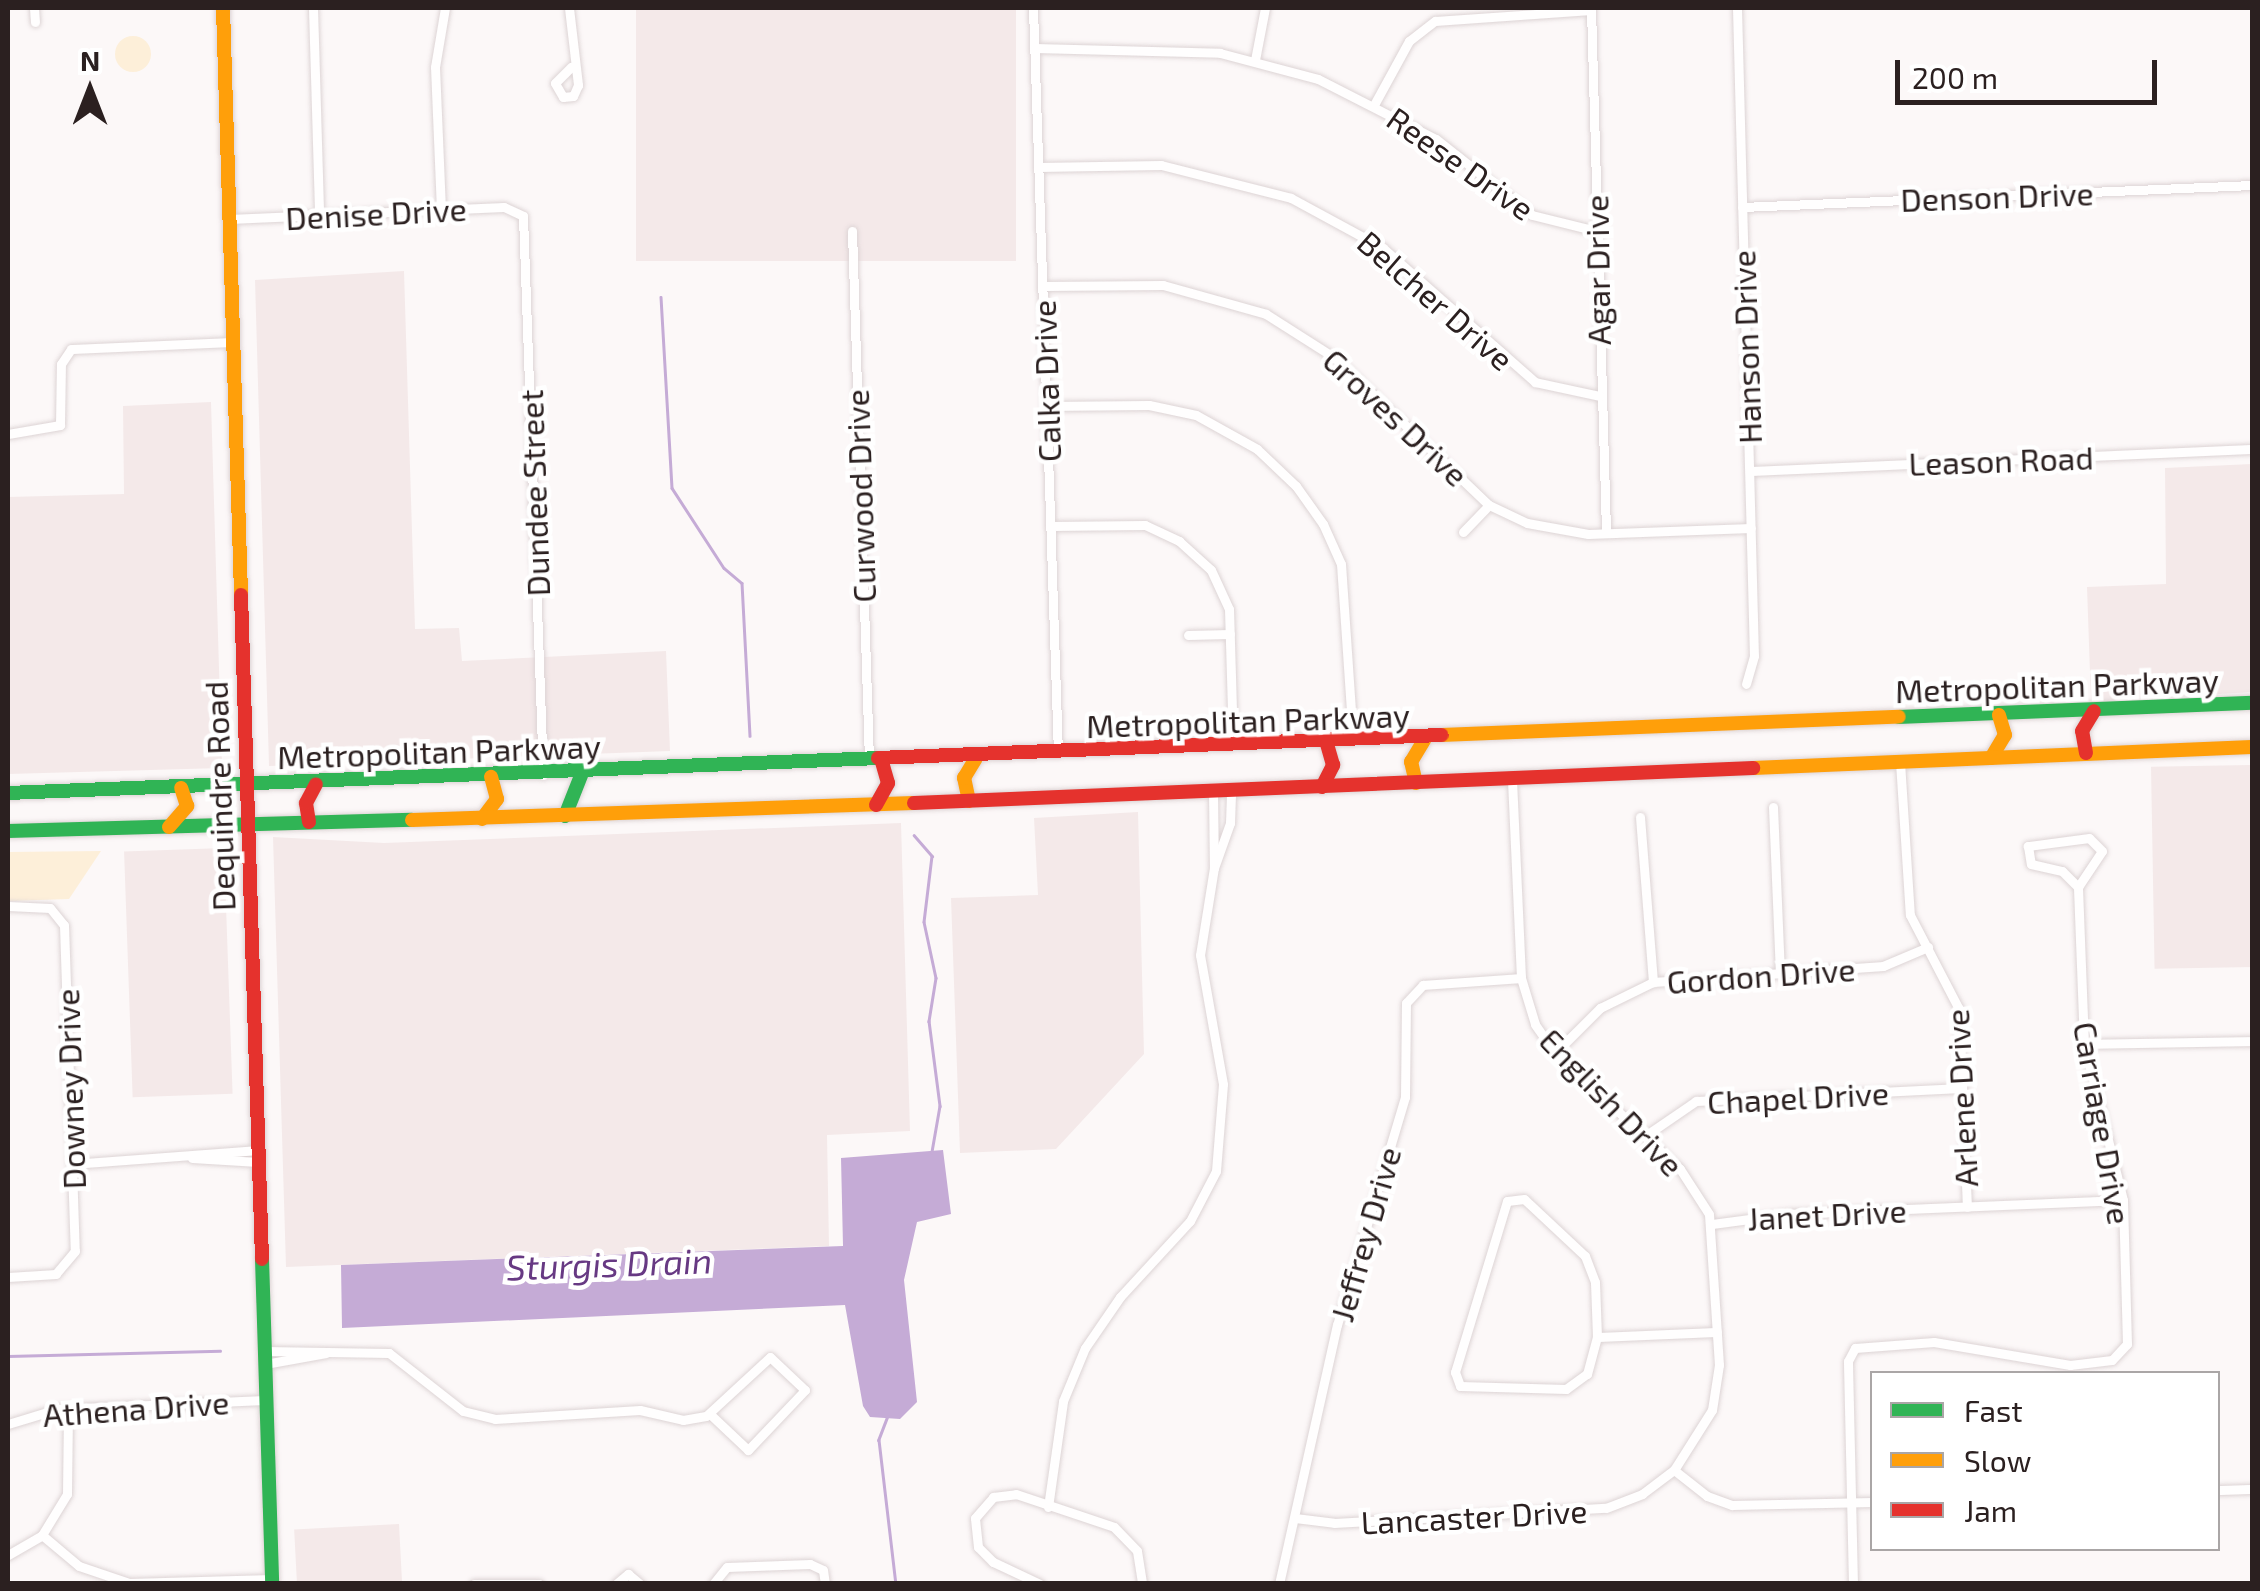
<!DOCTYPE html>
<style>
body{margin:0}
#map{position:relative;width:2260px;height:1591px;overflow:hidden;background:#fcf8f8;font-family:"Exo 2",sans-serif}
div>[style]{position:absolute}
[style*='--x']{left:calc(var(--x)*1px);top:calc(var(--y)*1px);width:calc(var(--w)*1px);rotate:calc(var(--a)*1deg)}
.built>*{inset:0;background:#f4e9e9;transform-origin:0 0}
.green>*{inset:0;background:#fdefd9}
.round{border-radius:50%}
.water>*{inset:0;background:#c5abd6}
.stream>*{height:2.5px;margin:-1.25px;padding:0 1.25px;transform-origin:1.25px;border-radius:1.25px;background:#c5abd6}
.roads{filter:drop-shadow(0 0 2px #ddd4d5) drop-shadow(0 0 2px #ddd4d5)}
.street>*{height:9px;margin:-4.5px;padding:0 4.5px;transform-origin:4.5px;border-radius:4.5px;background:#fffefe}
.fast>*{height:14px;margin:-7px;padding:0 7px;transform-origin:7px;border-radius:7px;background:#30b455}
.slow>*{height:14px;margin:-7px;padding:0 7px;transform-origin:7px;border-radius:7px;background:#ff9f0a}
.jam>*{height:14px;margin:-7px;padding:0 7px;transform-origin:7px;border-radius:7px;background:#e5322d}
span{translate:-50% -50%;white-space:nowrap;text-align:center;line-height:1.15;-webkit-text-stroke:9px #fff;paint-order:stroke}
.street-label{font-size:32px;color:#2b2020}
.water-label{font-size:35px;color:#673983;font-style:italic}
.frame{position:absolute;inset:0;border:10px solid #2b2020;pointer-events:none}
.legend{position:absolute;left:1870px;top:1371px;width:350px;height:180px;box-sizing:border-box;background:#fff;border:2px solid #aaa6a6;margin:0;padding:12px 18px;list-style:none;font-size:30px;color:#2b2020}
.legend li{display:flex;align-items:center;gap:20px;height:50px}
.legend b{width:50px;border:2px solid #aaa6a6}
.north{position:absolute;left:40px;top:40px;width:100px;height:100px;-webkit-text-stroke:8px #fff;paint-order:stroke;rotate:0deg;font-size:28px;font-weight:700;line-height:40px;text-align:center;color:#2b2020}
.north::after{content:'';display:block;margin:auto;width:35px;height:45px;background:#2b2020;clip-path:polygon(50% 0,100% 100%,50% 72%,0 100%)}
.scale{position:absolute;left:1895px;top:60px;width:262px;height:45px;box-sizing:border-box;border:5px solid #2b2020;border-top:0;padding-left:12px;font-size:30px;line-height:35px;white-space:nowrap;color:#2b2020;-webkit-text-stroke:8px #fff;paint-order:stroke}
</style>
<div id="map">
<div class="built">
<div style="left:636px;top:8px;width:380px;height:253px"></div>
<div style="clip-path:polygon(404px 271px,415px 629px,459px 628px,462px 661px,666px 651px,670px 751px,269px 766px,255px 280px)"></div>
<div style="clip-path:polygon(211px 402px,222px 768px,8px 774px,8px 497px,124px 494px,123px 406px)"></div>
<div style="clip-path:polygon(2252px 464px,2252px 692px,2091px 702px,2087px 587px,2166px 584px,2165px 468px)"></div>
<div style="left:2250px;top:765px;width:202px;height:99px;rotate:89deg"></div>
<div style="clip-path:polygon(1138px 812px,1144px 1054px,1056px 1149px,960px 1153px,951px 898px,1038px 895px,1034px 818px)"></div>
<div style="clip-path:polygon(901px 823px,910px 1131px,827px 1135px,829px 1246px,286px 1267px,273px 837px,384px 843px)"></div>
<div style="left:224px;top:848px;width:246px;height:100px;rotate:88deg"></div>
<div style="left:399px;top:1524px;width:59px;height:105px;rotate:87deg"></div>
</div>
<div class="green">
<div class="round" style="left:115px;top:36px;width:36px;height:36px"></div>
<div style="clip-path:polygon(101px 851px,69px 899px,8px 901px,8px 852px)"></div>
</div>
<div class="water">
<div style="clip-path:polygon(943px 1150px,951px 1214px,917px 1222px,904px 1280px,917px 1402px,900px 1419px,870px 1417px,863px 1406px,845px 1305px,342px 1328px,341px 1265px,843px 1246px,841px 1158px)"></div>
</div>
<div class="stream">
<div style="--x:661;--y:297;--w:191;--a:86.7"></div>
<div style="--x:672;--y:488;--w:95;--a:57"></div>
<div style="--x:724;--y:568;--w:23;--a:40"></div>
<div style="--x:742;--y:583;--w:153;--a:87"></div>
<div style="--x:914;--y:835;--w:28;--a:49"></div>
<div style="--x:932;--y:856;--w:66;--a:96.9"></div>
<div style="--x:924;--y:922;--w:57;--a:77.9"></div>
<div style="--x:936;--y:978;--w:44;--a:99.2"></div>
<div style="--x:929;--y:1021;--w:86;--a:82.6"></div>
<div style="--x:940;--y:1106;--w:47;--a:99.9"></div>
<div style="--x:8;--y:1356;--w:212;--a:-1.4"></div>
<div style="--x:888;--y:1416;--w:26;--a:111"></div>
<div style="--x:879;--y:1440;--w:145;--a:83.3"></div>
</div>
<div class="roads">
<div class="street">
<div style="--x:34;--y:8;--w:14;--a:86"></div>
<div style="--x:313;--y:8;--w:208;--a:88.3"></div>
<div style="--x:569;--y:8;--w:78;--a:83.3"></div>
<div style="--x:578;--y:85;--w:12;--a:114"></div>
<div style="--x:573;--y:96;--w:10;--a:174"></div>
<div style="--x:563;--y:97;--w:16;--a:-120"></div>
<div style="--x:555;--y:83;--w:23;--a:-45"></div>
<div style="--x:1033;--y:8;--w:744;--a:88.08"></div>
<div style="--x:1591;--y:8;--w:525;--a:88.36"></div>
<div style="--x:1737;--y:8;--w:648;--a:88.5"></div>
<div style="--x:1754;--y:656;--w:29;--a:106"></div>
<div style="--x:1035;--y:48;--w:185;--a:1.5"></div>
<div style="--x:1220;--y:53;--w:101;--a:14.9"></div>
<div style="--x:1318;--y:79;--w:132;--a:27"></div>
<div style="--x:1436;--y:139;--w:122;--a:38.4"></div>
<div style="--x:1532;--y:215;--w:66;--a:14"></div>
<div style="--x:1255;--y:60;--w:53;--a:-79.1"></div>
<div style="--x:1375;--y:103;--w:71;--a:-61.3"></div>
<div style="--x:1409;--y:41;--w:33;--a:-38"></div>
<div style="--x:1435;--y:21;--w:156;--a:-4"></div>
<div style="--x:1038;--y:167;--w:123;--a:-0.9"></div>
<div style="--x:1161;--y:165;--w:134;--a:14.2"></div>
<div style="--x:1291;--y:198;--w:105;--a:28.5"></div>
<div style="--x:1383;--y:248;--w:203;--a:41.4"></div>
<div style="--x:1535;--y:382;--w:66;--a:12.2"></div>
<div style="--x:1742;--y:207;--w:510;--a:-2.47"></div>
<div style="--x:441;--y:210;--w:143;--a:-92.4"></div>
<div style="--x:435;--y:67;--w:60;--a:-80.4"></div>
<div style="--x:229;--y:219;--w:275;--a:-2.5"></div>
<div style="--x:504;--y:207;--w:21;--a:25"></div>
<div style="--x:523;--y:216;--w:559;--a:87.95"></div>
<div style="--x:852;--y:231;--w:528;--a:88.16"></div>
<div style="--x:1043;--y:286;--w:120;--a:-0.5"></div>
<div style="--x:1163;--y:285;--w:107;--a:15.7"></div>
<div style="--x:1266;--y:314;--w:82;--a:32.5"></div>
<div style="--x:1335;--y:358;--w:213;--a:43.7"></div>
<div style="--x:1489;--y:505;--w:42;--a:25.3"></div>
<div style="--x:1527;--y:523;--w:62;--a:10.2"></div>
<div style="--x:1588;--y:534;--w:163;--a:-2.1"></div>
<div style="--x:1046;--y:406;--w:103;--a:-0.6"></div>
<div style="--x:1149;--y:405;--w:48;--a:12"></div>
<div style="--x:1196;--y:415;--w:70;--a:29.1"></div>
<div style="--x:1257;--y:449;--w:54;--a:43.5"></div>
<div style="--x:1296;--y:486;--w:47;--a:54.6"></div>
<div style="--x:1323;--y:524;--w:44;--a:65.8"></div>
<div style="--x:1341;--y:564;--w:176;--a:86.1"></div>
<div style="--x:8;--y:434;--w:53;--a:-9.8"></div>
<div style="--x:60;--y:425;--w:61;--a:-89.1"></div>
<div style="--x:61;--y:364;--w:18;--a:-56"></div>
<div style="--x:71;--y:349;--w:162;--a:-2.5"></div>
<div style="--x:1750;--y:471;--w:502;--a:-2.51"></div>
<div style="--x:1050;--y:526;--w:95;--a:-0.6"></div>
<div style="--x:1145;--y:525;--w:38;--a:25"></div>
<div style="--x:1179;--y:541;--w:43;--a:42.2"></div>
<div style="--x:1211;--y:570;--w:43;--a:65.2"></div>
<div style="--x:1229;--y:609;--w:136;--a:88.3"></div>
<div style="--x:1463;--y:532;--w:37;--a:-46"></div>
<div style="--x:1188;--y:635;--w:42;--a:-1.4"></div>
<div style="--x:1900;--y:762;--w:153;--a:86.3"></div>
<div style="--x:1910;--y:915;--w:106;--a:62.5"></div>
<div style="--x:1959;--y:1009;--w:198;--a:87.7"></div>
<div style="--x:1213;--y:791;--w:77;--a:89.3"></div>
<div style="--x:1214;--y:868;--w:48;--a:-70.4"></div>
<div style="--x:1230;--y:823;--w:32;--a:-88"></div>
<div style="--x:1773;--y:807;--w:165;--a:87.6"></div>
<div style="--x:1640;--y:817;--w:166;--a:85.5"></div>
<div style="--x:8;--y:906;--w:42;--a:2.7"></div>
<div style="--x:50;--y:908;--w:22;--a:51"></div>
<div style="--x:64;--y:925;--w:326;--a:88.1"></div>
<div style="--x:75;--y:1251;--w:30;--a:130"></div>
<div style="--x:56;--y:1274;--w:48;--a:176.4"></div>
<div style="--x:2084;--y:1044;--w:168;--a:-1"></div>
<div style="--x:1555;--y:1053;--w:64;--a:-45"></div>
<div style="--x:1600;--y:1008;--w:59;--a:-26.1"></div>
<div style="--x:1653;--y:982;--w:231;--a:-4"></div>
<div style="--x:1883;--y:966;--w:49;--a:-22.9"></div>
<div style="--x:1645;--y:1136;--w:62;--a:-34.5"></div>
<div style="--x:1696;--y:1101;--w:266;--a:-2.8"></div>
<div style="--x:192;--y:1158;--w:66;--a:3.5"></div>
<div style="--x:72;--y:1164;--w:187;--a:-4.3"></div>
<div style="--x:1712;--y:1224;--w:76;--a:-7.6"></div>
<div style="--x:1787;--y:1214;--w:336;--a:-2.4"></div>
<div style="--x:1597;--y:1337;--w:55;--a:-92.1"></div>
<div style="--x:1595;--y:1282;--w:28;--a:-111"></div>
<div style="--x:1585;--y:1256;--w:83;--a:-136.9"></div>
<div style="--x:1524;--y:1199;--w:17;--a:173"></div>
<div style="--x:1507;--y:1201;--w:179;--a:106.9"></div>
<div style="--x:1455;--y:1372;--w:15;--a:70"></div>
<div style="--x:1460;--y:1386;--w:106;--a:1.6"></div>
<div style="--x:1566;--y:1389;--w:26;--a:-36"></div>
<div style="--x:1587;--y:1374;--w:38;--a:-75"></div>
<div style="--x:1597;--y:1337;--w:120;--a:-2.4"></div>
<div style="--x:265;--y:1351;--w:124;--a:0.9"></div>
<div style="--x:389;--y:1353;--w:94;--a:38.1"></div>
<div style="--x:463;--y:1411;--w:33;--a:14"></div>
<div style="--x:495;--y:1419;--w:145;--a:-3.6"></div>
<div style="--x:640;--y:1410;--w:44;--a:13.1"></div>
<div style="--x:683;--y:1420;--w:23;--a:-10"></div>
<div style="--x:706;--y:1416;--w:87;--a:-42.7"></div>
<div style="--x:770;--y:1357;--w:48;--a:43.3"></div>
<div style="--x:805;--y:1390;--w:83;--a:133.5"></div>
<div style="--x:748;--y:1450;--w:51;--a:-136.6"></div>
<div style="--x:265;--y:1364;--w:62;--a:-10.2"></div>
<div style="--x:8;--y:1424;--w:51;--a:-17"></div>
<div style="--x:57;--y:1409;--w:209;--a:-2.5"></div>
<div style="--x:1674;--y:1470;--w:42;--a:38.2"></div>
<div style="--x:1707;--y:1496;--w:27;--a:20"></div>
<div style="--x:1732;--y:1505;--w:140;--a:-1.2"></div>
<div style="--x:2218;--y:1490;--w:34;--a:-2"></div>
<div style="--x:1048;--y:1507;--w:107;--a:-81.9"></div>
<div style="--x:1063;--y:1401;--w:57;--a:-67.5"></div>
<div style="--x:1085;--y:1348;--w:62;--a:-55.5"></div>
<div style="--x:1120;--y:1297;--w:103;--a:-47.4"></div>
<div style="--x:1190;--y:1221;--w:56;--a:-62.5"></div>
<div style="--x:1216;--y:1171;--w:87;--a:-85.4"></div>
<div style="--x:1223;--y:1084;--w:131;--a:-100.1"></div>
<div style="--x:1200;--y:955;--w:88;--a:-80.9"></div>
<div style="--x:1295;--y:1518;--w:39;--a:7"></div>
<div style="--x:1334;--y:1523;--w:272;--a:-3.2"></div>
<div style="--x:1606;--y:1508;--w:39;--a:-21"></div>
<div style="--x:1642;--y:1494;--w:40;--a:-37"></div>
<div style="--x:1674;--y:1470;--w:71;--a:-57.7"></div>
<div style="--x:1712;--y:1410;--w:46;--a:-81.2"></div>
<div style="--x:1719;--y:1365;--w:151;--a:-93.8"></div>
<div style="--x:1709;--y:1214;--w:54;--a:-122.8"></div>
<div style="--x:1680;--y:1169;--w:171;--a:-137.1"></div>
<div style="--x:1555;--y:1053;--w:35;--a:-125"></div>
<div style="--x:1535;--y:1024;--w:48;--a:-106.9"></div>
<div style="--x:1521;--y:978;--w:199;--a:-92.6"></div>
<div style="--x:42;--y:1535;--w:48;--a:-58.6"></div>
<div style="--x:67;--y:1494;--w:86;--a:-89.3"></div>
<div style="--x:8;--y:1555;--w:39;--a:-30"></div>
<div style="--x:42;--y:1535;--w:48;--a:40"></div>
<div style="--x:79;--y:1566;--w:53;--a:18.8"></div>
<div style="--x:129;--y:1583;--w:143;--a:-1.6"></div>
<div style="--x:474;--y:1584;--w:65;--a:0"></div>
<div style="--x:616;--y:1584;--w:16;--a:-40"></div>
<div style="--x:628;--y:1574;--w:16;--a:40"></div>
<div style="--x:713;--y:1584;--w:22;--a:-51"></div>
<div style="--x:727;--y:1567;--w:83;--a:-2.1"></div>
<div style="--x:810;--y:1564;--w:14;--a:25"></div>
<div style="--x:823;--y:1570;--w:14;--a:82"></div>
<div style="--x:1040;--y:1584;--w:52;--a:-154.9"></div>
<div style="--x:993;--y:1562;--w:21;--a:-135"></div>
<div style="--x:978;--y:1547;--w:29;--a:-96"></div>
<div style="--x:975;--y:1518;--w:28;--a:-49"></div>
<div style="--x:993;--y:1497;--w:23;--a:-7"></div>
<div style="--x:1016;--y:1494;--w:103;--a:18.6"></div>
<div style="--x:1114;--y:1527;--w:33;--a:46"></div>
<div style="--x:1137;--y:1551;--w:33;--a:81"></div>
<div style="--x:1279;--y:1584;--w:265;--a:-77.4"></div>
<div style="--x:1337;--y:1325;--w:238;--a:-73.4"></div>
<div style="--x:1405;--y:1097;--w:94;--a:-89.4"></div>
<div style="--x:1406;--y:1003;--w:25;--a:-47"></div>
<div style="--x:1423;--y:985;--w:98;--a:-4.1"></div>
<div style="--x:1853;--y:1584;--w:223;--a:-91.3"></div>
<div style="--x:1848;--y:1361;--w:15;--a:-62"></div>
<div style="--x:1855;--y:1348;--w:79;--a:-4.3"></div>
<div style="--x:1934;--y:1342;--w:138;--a:9.6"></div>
<div style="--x:2070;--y:1365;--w:42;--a:-6.8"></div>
<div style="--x:2112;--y:1360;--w:22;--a:-47"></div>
<div style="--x:2127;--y:1344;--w:144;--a:-91.6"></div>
<div style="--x:2123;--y:1200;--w:161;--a:-104"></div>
<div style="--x:2084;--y:1044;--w:157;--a:-92.2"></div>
<div style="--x:2078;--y:887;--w:43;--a:-56.3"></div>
<div style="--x:2102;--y:851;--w:18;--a:-135"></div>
<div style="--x:2089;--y:838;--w:62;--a:172.5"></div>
<div style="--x:2028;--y:846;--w:18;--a:81"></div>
<div style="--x:2031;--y:864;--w:32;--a:13"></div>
<div style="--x:2062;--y:871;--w:23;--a:45"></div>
</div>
<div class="fast">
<div style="--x:1899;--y:717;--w:353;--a:-2.3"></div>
<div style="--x:8;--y:793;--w:871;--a:-2.3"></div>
<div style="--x:565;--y:816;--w:46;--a:-68.4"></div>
<div style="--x:8;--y:831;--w:404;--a:-1.6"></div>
<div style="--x:262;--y:1259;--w:325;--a:88.2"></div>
</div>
<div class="slow">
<div style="--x:223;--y:8;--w:587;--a:88.24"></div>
<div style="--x:1442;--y:735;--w:457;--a:-2.3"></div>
<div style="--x:1991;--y:758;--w:27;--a:-59"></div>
<div style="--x:2005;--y:735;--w:21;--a:-107"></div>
<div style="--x:1753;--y:768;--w:499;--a:-2.4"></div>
<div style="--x:1416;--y:783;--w:22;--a:-103"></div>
<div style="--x:1411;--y:762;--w:26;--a:-59"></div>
<div style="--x:969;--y:801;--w:24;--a:-102"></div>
<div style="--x:964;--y:778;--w:23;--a:-59"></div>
<div style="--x:482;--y:819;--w:25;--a:-53"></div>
<div style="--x:497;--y:799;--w:23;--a:-105"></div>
<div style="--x:412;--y:820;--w:502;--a:-1.94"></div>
<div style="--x:169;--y:827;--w:28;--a:-49"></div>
<div style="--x:187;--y:806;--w:19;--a:-108"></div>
</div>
<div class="jam">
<div style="--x:241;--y:595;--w:664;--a:88.19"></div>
<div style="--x:2086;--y:753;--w:22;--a:-100"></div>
<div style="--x:2082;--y:731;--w:23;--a:-59"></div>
<div style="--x:878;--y:758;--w:564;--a:-2.34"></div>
<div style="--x:1322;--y:787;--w:25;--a:-63"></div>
<div style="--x:1333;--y:765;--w:22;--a:-106"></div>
<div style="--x:914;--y:803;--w:840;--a:-2.39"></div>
<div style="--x:876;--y:805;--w:25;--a:-61"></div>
<div style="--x:888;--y:783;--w:22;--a:-106"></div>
<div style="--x:309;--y:822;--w:19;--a:-99"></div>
<div style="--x:306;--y:803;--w:21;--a:-62"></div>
</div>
</div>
<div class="street-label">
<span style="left:1461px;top:163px;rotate:35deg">Reese Drive</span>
<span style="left:1997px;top:196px;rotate:-2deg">Denson Drive</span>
<span style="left:376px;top:213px;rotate:-3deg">Denise Drive</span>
<span style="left:1597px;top:270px;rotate:-91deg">Agar Drive</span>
<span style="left:1436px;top:300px;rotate:41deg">Belcher Drive</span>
<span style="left:1746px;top:347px;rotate:-92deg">Hanson Drive</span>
<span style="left:1046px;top:381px;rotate:-92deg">Calka Drive</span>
<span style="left:1396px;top:417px;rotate:43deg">Groves Drive</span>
<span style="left:2001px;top:460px;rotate:-2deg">Leason Road</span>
<span style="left:534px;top:493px;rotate:-92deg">Dundee Street</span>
<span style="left:860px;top:496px;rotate:-92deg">Curwood Drive</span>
<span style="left:2057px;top:685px;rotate:-2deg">Metropolitan Parkway</span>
<span style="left:1248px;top:720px;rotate:-2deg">Metropolitan Parkway</span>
<span style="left:439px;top:751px;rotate:-2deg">Metropolitan Parkway</span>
<span style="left:219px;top:796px;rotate:-92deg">Dequindre Road</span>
<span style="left:1761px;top:975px;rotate:-4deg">Gordon Drive</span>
<span style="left:70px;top:1089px;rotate:-92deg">Downey Drive</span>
<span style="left:1798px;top:1097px;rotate:-3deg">Chapel Drive</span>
<span style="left:1961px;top:1098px;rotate:-93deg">Arlene Drive</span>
<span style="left:1612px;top:1102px;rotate:46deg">English Drive</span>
<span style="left:2103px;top:1123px;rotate:80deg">Carriage Drive</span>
<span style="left:1827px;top:1214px;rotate:-3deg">Janet Drive</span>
<span style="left:1365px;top:1234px;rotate:-74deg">Jeffrey Drive</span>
<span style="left:136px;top:1408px;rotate:-4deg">Athena Drive</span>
<span style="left:1474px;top:1516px;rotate:-3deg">Lancaster Drive</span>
</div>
<div class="water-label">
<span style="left:609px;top:1263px;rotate:-2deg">Sturgis Drain</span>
</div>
<div class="frame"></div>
<ul class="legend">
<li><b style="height:12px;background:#30b455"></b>Fast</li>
<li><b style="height:12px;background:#ff9f0a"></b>Slow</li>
<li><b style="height:12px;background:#e5322d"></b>Jam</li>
</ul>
<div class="north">N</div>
<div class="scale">200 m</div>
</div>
